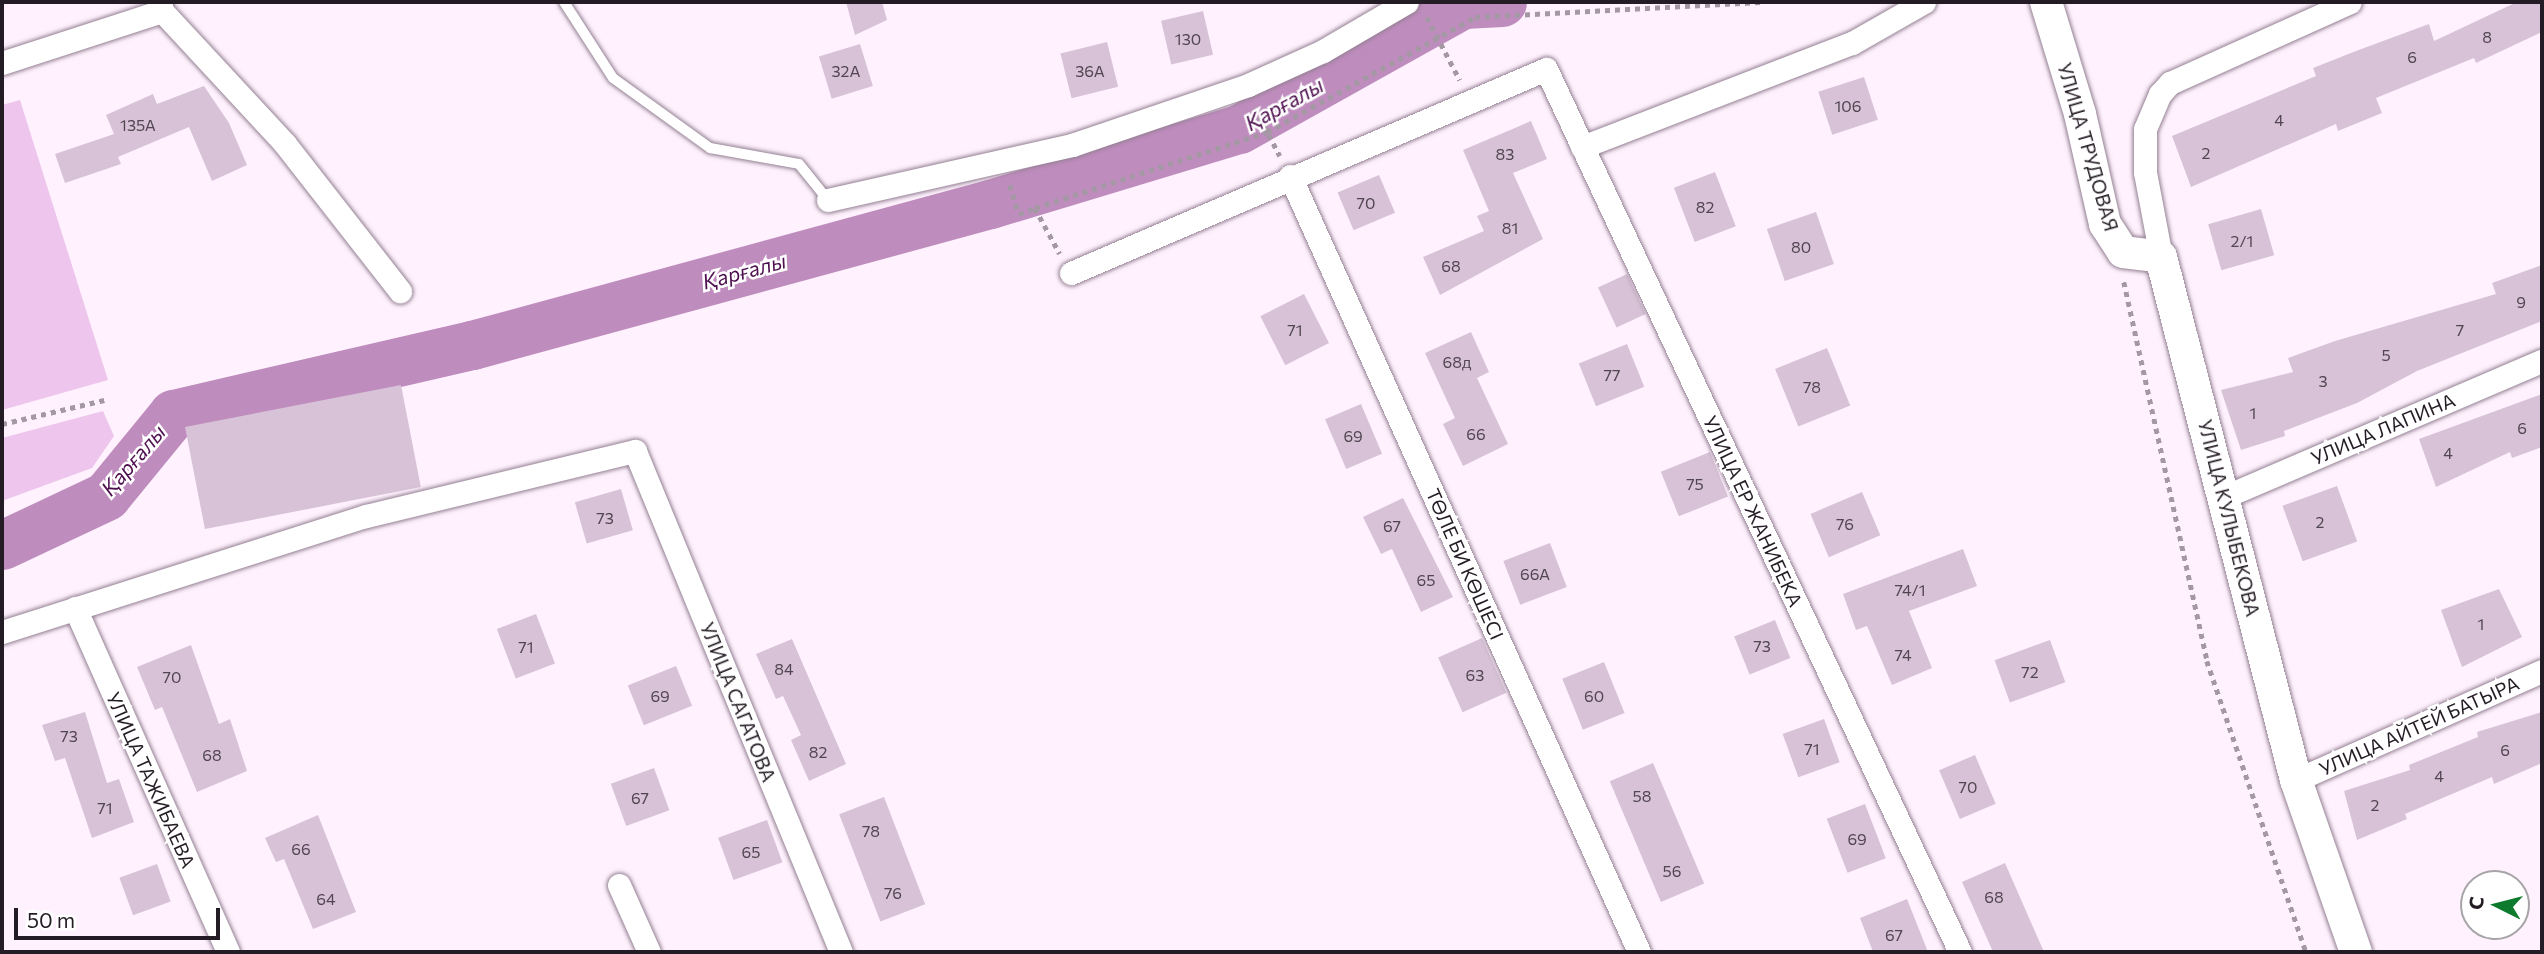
<!DOCTYPE html>
<meta charset="utf-8">
<style>
body{margin:0}
#map{position:relative;width:2544px;height:954px;overflow:hidden;background:#fff2fe;font-family:Commissioner,sans-serif}
div>[style]{position:absolute}
[style*='--x']{left:calc(var(--x)*1px);top:calc(var(--y)*1px);width:calc(var(--w)*1px);rotate:calc(var(--a)*1deg)}
.green>*{inset:0;background:#eec5ec}
.river>*{height:49px;margin:-24.5px;padding:0 24.5px;transform-origin:24.5px;border-radius:24.5px;background:#bf8cbe}
.building>*{inset:0;background:#d8c2d7;transform-origin:0 0}
.path>*{height:4.5px;margin-top:-2.25px;transform-origin:0;background:repeating-linear-gradient(90deg,#a398a3 0 5px,transparent 0 10px)}
.roads{filter:drop-shadow(0 0 2px #948093) drop-shadow(0 0 2px #948093)}
.lane>*{height:10px;margin:-5px;padding:0 5px;transform-origin:5px;border-radius:5px;background:#fff}
.street>*{height:23px;margin:-11.5px;padding:0 11.5px;transform-origin:11.5px;border-radius:11.5px;background:#fff}
.secondary>*{height:32px;margin:-16px;padding:0 16px;transform-origin:16px;border-radius:16px;background:#fff}
span{translate:-50% -50%;white-space:nowrap;text-align:center;line-height:1.15;-webkit-text-stroke:5px #fff;paint-order:stroke}
.number-label{font-size:16px;color:#514651}
.number-label span{-webkit-text-stroke-width:0}
.street-label{font-size:19px;color:#241c24}
.water-label{font-size:21px;color:#4e0f4f;font-style:italic}
.frame{position:absolute;inset:0;border:4px solid #241c24;pointer-events:none}
.north{position:absolute;left:2460px;top:870px;width:70px;height:70px;box-sizing:border-box;background:#fff;border:2px solid #a7a4a7;border-radius:50%;rotate:276deg;font-size:19px;font-weight:700;line-height:28px;text-align:center;color:#241c24}
.north::after{content:'';display:block;margin:auto;width:24px;height:32px;background:#0e7a2e;clip-path:polygon(50% 0,100% 100%,50% 72%,0 100%)}
.scale{position:absolute;left:14px;top:908px;width:206px;height:32px;box-sizing:border-box;border:4px solid #241c24;border-top:0;padding-left:9px;font-size:21px;line-height:24px;white-space:nowrap;color:#241c24;-webkit-text-stroke:5px #fff;paint-order:stroke}
</style>
<div id="map">
<div class="green">
<div style="clip-path:polygon(20px 100px,108px 380px,2px 410px,2px 105px)"></div>
<div style="clip-path:polygon(103px 411px,114px 436px,92px 468px,2px 501px,2px 438px)"></div>
</div>
<div class="river">
<div style="--x:2;--y:545;--w:115;--a:-25.2"></div>
<div style="--x:106;--y:496;--w:106;--a:-50.7"></div>
<div style="--x:173;--y:414;--w:307;--a:-13"></div>
<div style="--x:472;--y:345;--w:537;--a:-15.23"></div>
<div style="--x:990;--y:204;--w:260;--a:-16.8"></div>
<div style="--x:1239;--y:129;--w:257;--a:-29.2"></div>
<div style="--x:1463;--y:4;--w:39;--a:-3"></div>
</div>
<div class="building">
<div style="clip-path:polygon(846px 2px,882px 2px,887px 20px,855px 35px)"></div>
<div style="clip-path:polygon(2517px 2px,2542px 2px,2542px 32px,2476px 63px,2474px 58px,2376px 98px,2382px 113px,2338px 131px,2336px 124px,2191px 187px,2172px 136px,2316px 76px,2313px 68px,2356px 51px,2429px 24px,2434px 41px)"></div>
<div style="left:1203px;top:11px;width:45px;height:43px;rotate:77deg"></div>
<div style="left:1107px;top:42px;width:46px;height:48px;rotate:76deg"></div>
<div style="left:860px;top:44px;width:44px;height:43px;rotate:73deg"></div>
<div style="left:1864px;top:77px;width:45px;height:48px;rotate:72deg"></div>
<div style="clip-path:polygon(204px 86px,229px 123px,247px 165px,212px 181px,189px 127px,118px 157px,121px 164px,65px 183px,55px 154px,114px 134px,106px 115px,153px 94px,157px 104px)"></div>
<div style="clip-path:polygon(1531px 121px,1547px 159px,1513px 173px,1543px 239px,1440px 295px,1423px 257px,1484px 231px,1477px 216px,1489px 211px,1463px 150px)"></div>
<div style="left:1715px;top:172px;width:58px;height:44px;rotate:69deg"></div>
<div style="left:1379px;top:175px;width:41px;height:45px;rotate:67deg"></div>
<div style="left:2261px;top:209px;width:48px;height:55px;rotate:74deg"></div>
<div style="left:1816px;top:212px;width:55px;height:52px;rotate:71deg"></div>
<div style="clip-path:polygon(2542px 265px,2542px 321px,2417px 371px,2357px 403px,2284px 431px,2285px 436px,2241px 450px,2221px 390px,2293px 372px,2288px 358px,2335px 341px,2496px 294px,2492px 283px)"></div>
<div style="left:1627px;top:274px;width:44px;height:32px;rotate:65deg"></div>
<div style="left:1304px;top:294px;width:55px;height:49px;rotate:63deg"></div>
<div style="clip-path:polygon(1471px 332px,1489px 372px,1477px 378px,1508px 444px,1463px 466px,1443px 424px,1455px 418px,1425px 353px)"></div>
<div style="left:1627px;top:344px;width:46px;height:52px;rotate:68deg"></div>
<div style="left:1827px;top:348px;width:62px;height:56px;rotate:68deg"></div>
<div style="left:401px;top:385px;width:104px;height:220px;rotate:79deg"></div>
<div style="clip-path:polygon(2542px 394px,2542px 447px,2512px 458px,2510px 452px,2436px 487px,2419px 439px)"></div>
<div style="left:1361px;top:404px;width:54px;height:39px;rotate:67deg"></div>
<div style="left:1710px;top:452px;width:48px;height:53px;rotate:68deg"></div>
<div style="left:2337px;top:486px;width:59px;height:58px;rotate:70deg"></div>
<div style="left:621px;top:489px;width:43px;height:48px;rotate:74deg"></div>
<div style="left:1862px;top:492px;width:47px;height:56px;rotate:67deg"></div>
<div style="clip-path:polygon(1403px 498px,1453px 597px,1421px 612px,1392px 549px,1381px 554px,1363px 517px)"></div>
<div style="left:1550px;top:543px;width:47px;height:50px;rotate:69deg"></div>
<div style="clip-path:polygon(1963px 549px,1977px 586px,1909px 611px,1932px 668px,1892px 685px,1867px 626px,1856px 630px,1843px 594px)"></div>
<div style="clip-path:polygon(2499px 589px,2522px 637px,2462px 667px,2441px 610px)"></div>
<div style="left:536px;top:614px;width:53px;height:42px;rotate:69deg"></div>
<div style="left:1775px;top:620px;width:41px;height:44px;rotate:68deg"></div>
<div style="left:1482px;top:638px;width:60px;height:48px;rotate:66deg"></div>
<div style="clip-path:polygon(792px 639px,846px 764px,809px 781px,791px 740px,801px 735px,783px 696px,776px 699px,756px 654px)"></div>
<div style="left:2050px;top:640px;width:45px;height:59px;rotate:70deg"></div>
<div style="clip-path:polygon(191px 645px,219px 724px,230px 719px,247px 771px,197px 792px,162px 707px,155px 710px,137px 667px)"></div>
<div style="left:1604px;top:662px;width:55px;height:45px;rotate:68deg"></div>
<div style="left:676px;top:666px;width:43px;height:52px;rotate:68deg"></div>
<div style="clip-path:polygon(85px 712px,107px 783px,119px 779px,134px 822px,92px 838px,65px 758px,55px 761px,42px 725px)"></div>
<div style="clip-path:polygon(2542px 712px,2542px 763px,2494px 784px,2492px 777px,2405px 814px,2407px 819px,2357px 840px,2344px 791px,2410px 770px,2409px 765px,2478px 737px,2477px 732px)"></div>
<div style="left:1824px;top:719px;width:46px;height:44px;rotate:70deg"></div>
<div style="left:1975px;top:755px;width:53px;height:39px;rotate:67deg"></div>
<div style="left:1653px;top:763px;width:131px;height:47px;rotate:67deg"></div>
<div style="left:654px;top:768px;width:45px;height:46px;rotate:70deg"></div>
<div style="left:884px;top:797px;width:115px;height:48px;rotate:69deg"></div>
<div style="left:1865px;top:804px;width:58px;height:41px;rotate:69deg"></div>
<div style="clip-path:polygon(318px 815px,356px 912px,313px 929px,284px 859px,276px 862px,265px 838px)"></div>
<div style="left:767px;top:820px;width:45px;height:52px;rotate:70deg"></div>
<div style="clip-path:polygon(2005px 863px,2044px 952px,1993px 952px,1962px 882px)"></div>
<div style="left:157px;top:864px;width:40px;height:40px;rotate:70deg"></div>
<div style="clip-path:polygon(1907px 899px,1928px 952px,1873px 952px,1860px 918px)"></div>
</div>
<div class="path">
<div style="--x:1427;--y:17;--w:71;--a:62.4"></div>
<div style="--x:1255;--y:108;--w:54;--a:62.5"></div>
<div style="--x:1010;--y:185;--w:30;--a:73"></div>
<div style="--x:1019;--y:214;--w:17;--a:-21"></div>
<div style="--x:1035;--y:208;--w:52;--a:61.5"></div>
<div style="--x:1035;--y:208;--w:244;--a:-18.1"></div>
<div style="--x:1267;--y:132;--w:238;--a:-28.9"></div>
<div style="--x:1475;--y:17;--w:286;--a:-3"></div>
<div style="--x:2124;--y:282;--w:388;--a:77.6"></div>
<div style="--x:2207;--y:661;--w:307;--a:71.2"></div>
<div style="--x:2;--y:424;--w:105;--a:-13.2"></div>
</div>
<div class="roads">
<div class="lane">
<div style="--x:564;--y:2;--w:90;--a:57.2"></div>
<div style="--x:613;--y:78;--w:120;--a:35.8"></div>
<div style="--x:710;--y:148;--w:90;--a:10.2"></div>
<div style="--x:799;--y:164;--w:46;--a:51.1"></div>
</div>
<div class="street">
<div style="--x:160;--y:2;--w:9;--a:77"></div>
<div style="--x:162;--y:11;--w:181;--a:47.2"></div>
<div style="--x:285;--y:144;--w:187;--a:52"></div>
<div style="--x:2;--y:63;--w:168;--a:-18"></div>
<div style="--x:1582;--y:147;--w:289;--a:-21.1"></div>
<div style="--x:1852;--y:43;--w:83;--a:-29.7"></div>
<div style="--x:1290;--y:176;--w:851;--a:65.78"></div>
<div style="--x:828;--y:200;--w:250;--a:-12.7"></div>
<div style="--x:1072;--y:145;--w:186;--a:-18.8"></div>
<div style="--x:1248;--y:85;--w:82;--a:-24.4"></div>
<div style="--x:1323;--y:51;--w:97;--a:-30.3"></div>
<div style="--x:2161;--y:257;--w:86;--a:-100.7"></div>
<div style="--x:2145;--y:172;--w:43;--a:-90"></div>
<div style="--x:2145;--y:129;--w:38;--a:-67"></div>
<div style="--x:2160;--y:94;--w:15;--a:-48"></div>
<div style="--x:2170;--y:83;--w:197;--a:-24.2"></div>
<div style="--x:1071;--y:273;--w:517;--a:-23.24"></div>
<div style="--x:1546;--y:69;--w:975;--a:64.88"></div>
<div style="--x:2224;--y:497;--w:346;--a:-23.2"></div>
<div style="--x:75;--y:608;--w:376;--a:66"></div>
<div style="--x:2;--y:632;--w:382;--a:-17.7"></div>
<div style="--x:366;--y:516;--w:277;--a:-13.6"></div>
<div style="--x:635;--y:451;--w:542;--a:67.65"></div>
<div style="--x:2296;--y:780;--w:269;--a:-23.9"></div>
<div style="--x:619;--y:885;--w:73;--a:65.9"></div>
</div>
<div class="secondary">
<div style="--x:2046;--y:2;--w:117;--a:73.1"></div>
<div style="--x:2080;--y:114;--w:113;--a:77.2"></div>
<div style="--x:2105;--y:224;--w:33;--a:57"></div>
<div style="--x:2123;--y:252;--w:38;--a:7"></div>
<div style="--x:2161;--y:257;--w:540;--a:75.53"></div>
<div style="--x:2296;--y:780;--w:182;--a:70.8"></div>
</div>
</div>
<div class="number-label">
<span style="left:2487px;top:37px">8</span>
<span style="left:1188px;top:39px">130</span>
<span style="left:2412px;top:57px">6</span>
<span style="left:846px;top:71px">32А</span>
<span style="left:1090px;top:71px">36А</span>
<span style="left:1848px;top:106px">106</span>
<span style="left:2279px;top:120px">4</span>
<span style="left:138px;top:125px">135А</span>
<span style="left:2206px;top:153px">2</span>
<span style="left:1505px;top:154px">83</span>
<span style="left:1366px;top:203px">70</span>
<span style="left:1705px;top:207px">82</span>
<span style="left:1510px;top:228px">81</span>
<span style="left:2242px;top:241px">2/1</span>
<span style="left:1801px;top:247px">80</span>
<span style="left:1451px;top:266px">68</span>
<span style="left:2521px;top:302px">9</span>
<span style="left:1295px;top:330px">71</span>
<span style="left:2460px;top:330px">7</span>
<span style="left:2386px;top:355px">5</span>
<span style="left:1457px;top:362px">68д</span>
<span style="left:1612px;top:375px">77</span>
<span style="left:2323px;top:381px">3</span>
<span style="left:1812px;top:387px">78</span>
<span style="left:2253px;top:413px">1</span>
<span style="left:2522px;top:428px">6</span>
<span style="left:1476px;top:434px">66</span>
<span style="left:1353px;top:436px">69</span>
<span style="left:2448px;top:453px">4</span>
<span style="left:1695px;top:484px">75</span>
<span style="left:605px;top:518px">73</span>
<span style="left:2320px;top:522px">2</span>
<span style="left:1845px;top:524px">76</span>
<span style="left:1392px;top:526px">67</span>
<span style="left:1535px;top:574px">66А</span>
<span style="left:1426px;top:580px">65</span>
<span style="left:1910px;top:590px">74/1</span>
<span style="left:2481px;top:624px">1</span>
<span style="left:1762px;top:646px">73</span>
<span style="left:526px;top:647px">71</span>
<span style="left:1903px;top:655px">74</span>
<span style="left:784px;top:669px">84</span>
<span style="left:2030px;top:672px">72</span>
<span style="left:1475px;top:675px">63</span>
<span style="left:172px;top:677px">70</span>
<span style="left:660px;top:696px">69</span>
<span style="left:1594px;top:696px">60</span>
<span style="left:69px;top:736px">73</span>
<span style="left:1812px;top:749px">71</span>
<span style="left:2505px;top:750px">6</span>
<span style="left:818px;top:752px">82</span>
<span style="left:212px;top:755px">68</span>
<span style="left:2439px;top:776px">4</span>
<span style="left:1968px;top:787px">70</span>
<span style="left:1642px;top:796px">58</span>
<span style="left:640px;top:798px">67</span>
<span style="left:2375px;top:805px">2</span>
<span style="left:105px;top:808px">71</span>
<span style="left:871px;top:831px">78</span>
<span style="left:1857px;top:839px">69</span>
<span style="left:301px;top:849px">66</span>
<span style="left:751px;top:852px">65</span>
<span style="left:1672px;top:871px">56</span>
<span style="left:893px;top:893px">76</span>
<span style="left:1994px;top:897px">68</span>
<span style="left:326px;top:899px">64</span>
<span style="left:1894px;top:935px">67</span>
</div>
<div class="street-label">
<span style="left:2088px;top:147px;rotate:74deg">УЛИЦА ТРУДОВАЯ</span>
<span style="left:2383px;top:429px;rotate:-23deg">УЛИЦА ЛАПИНА</span>
<span style="left:1753px;top:511px;rotate:65deg">УЛИЦА ЕР ЖАНИБЕКА</span>
<span style="left:2229px;top:518px;rotate:76deg">УЛИЦА КУЛЫБЕКОВА</span>
<span style="left:1465px;top:564px;rotate:66deg">ТӨЛЕ БИ КӨШЕСІ</span>
<span style="left:738px;top:702px;rotate:68deg">УЛИЦА САГАТОВА</span>
<span style="left:2419px;top:726px;rotate:-24deg">УЛИЦА АЙТЕЙ БАТЫРА</span>
<span style="left:151px;top:780px;rotate:66deg">УЛИЦА ТАЖИБАЕВА</span>
</div>
<div class="water-label">
<span style="left:1284px;top:104px;rotate:-29deg">Қарғалы</span>
<span style="left:744px;top:271px;rotate:-15deg">Қарғалы</span>
<span style="left:133px;top:460px;rotate:-49deg">Қарғалы</span>
</div>
<div class="frame"></div>
<div class="north">С</div>
<div class="scale">50 m</div>
</div>
